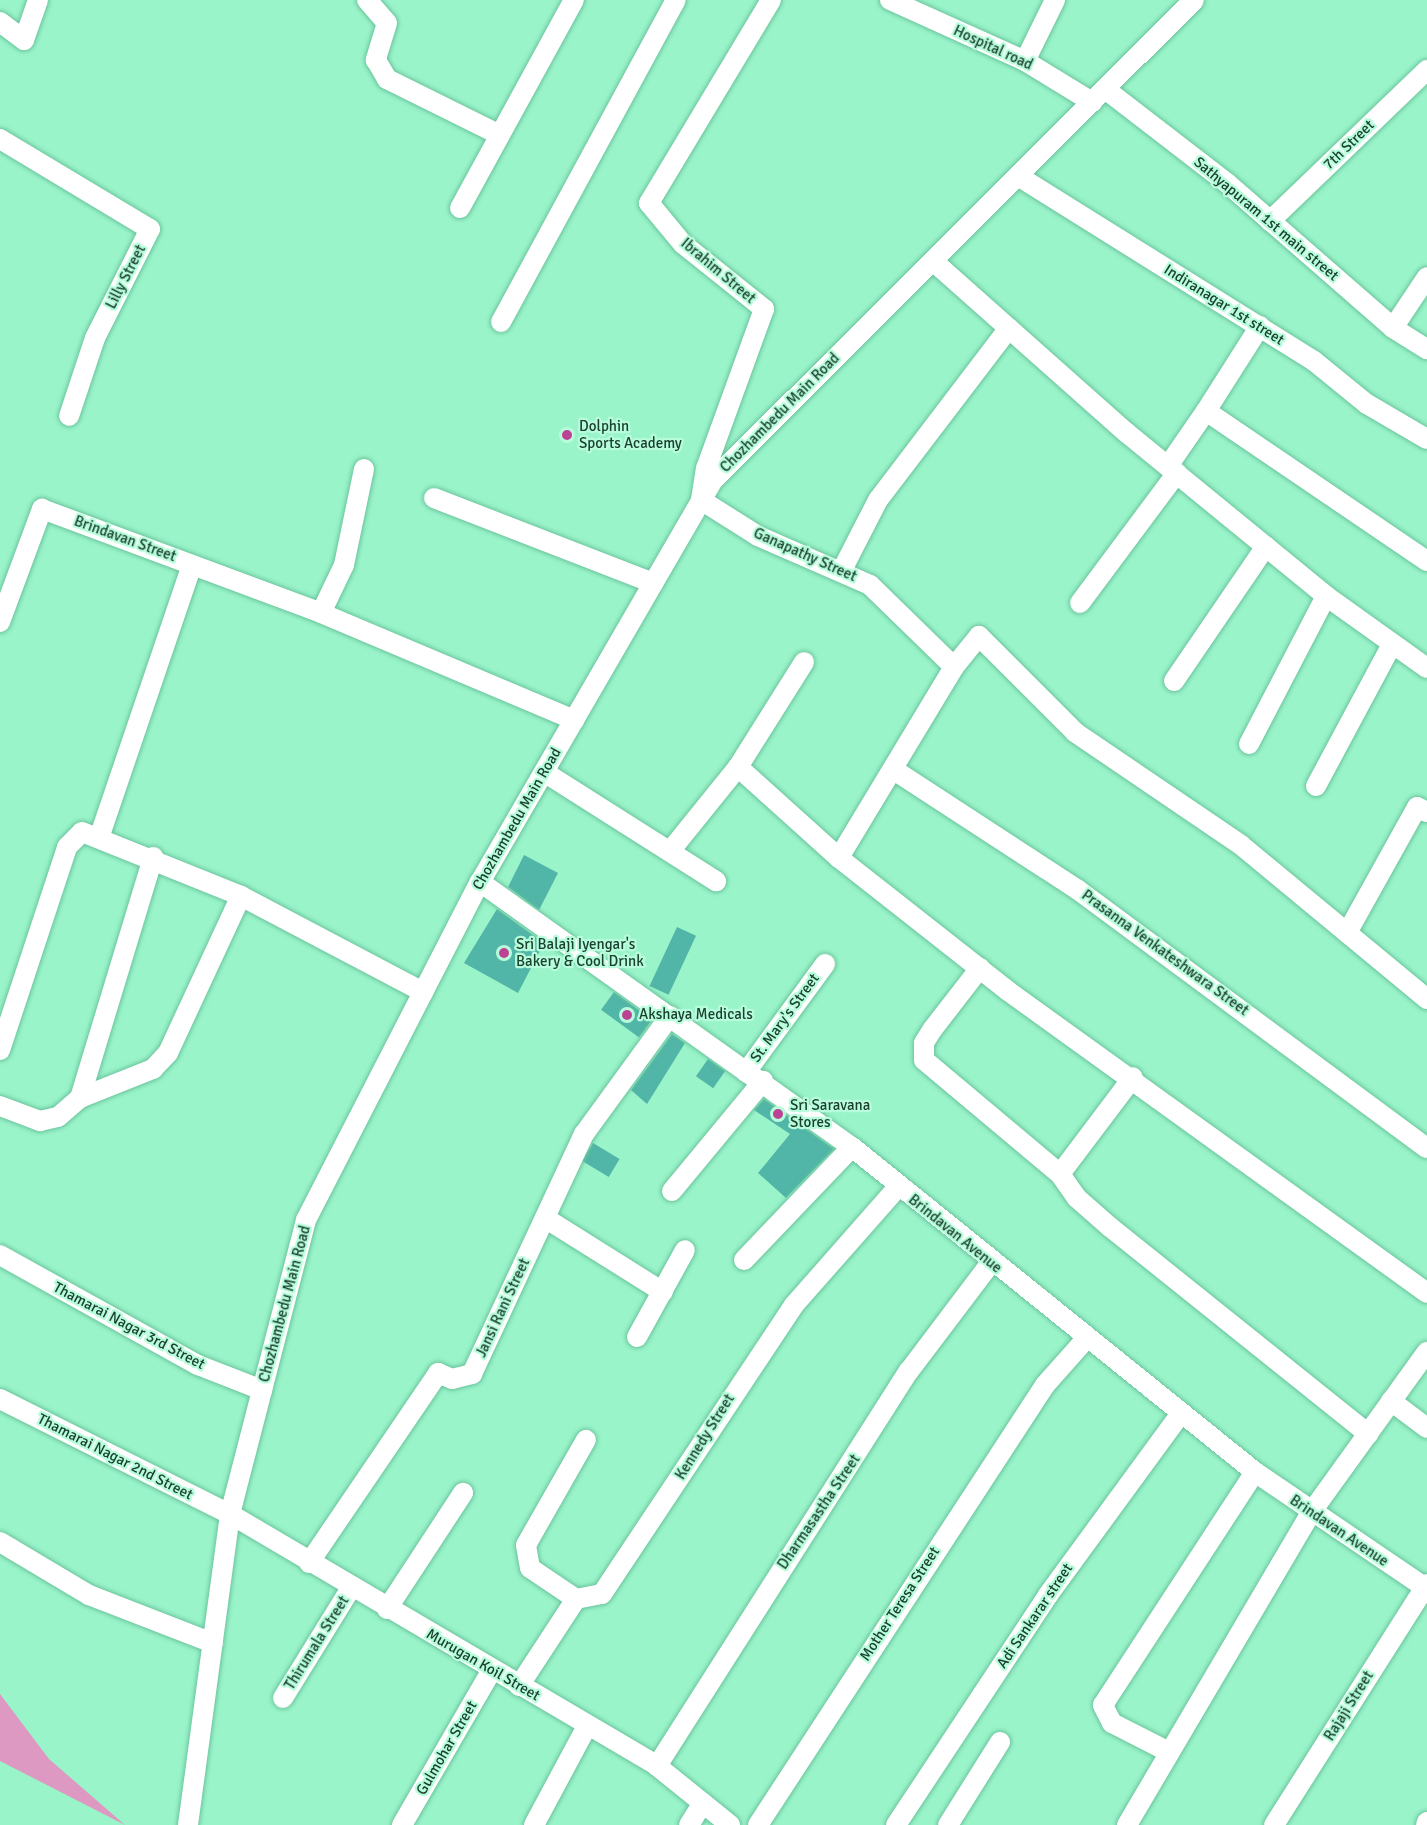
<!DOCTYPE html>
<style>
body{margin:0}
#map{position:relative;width:1427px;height:1825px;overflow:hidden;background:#9af4ca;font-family:Signika,sans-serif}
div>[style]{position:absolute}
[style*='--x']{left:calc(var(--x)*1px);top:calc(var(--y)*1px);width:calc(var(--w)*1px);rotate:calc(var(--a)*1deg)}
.water>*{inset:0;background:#dd99c1}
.building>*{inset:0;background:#51b5a7;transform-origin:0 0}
.roads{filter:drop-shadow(0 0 2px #6bc49c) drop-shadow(0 0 2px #6bc49c)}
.minor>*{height:20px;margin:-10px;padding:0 10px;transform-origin:10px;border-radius:10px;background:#fff}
.dots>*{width:16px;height:16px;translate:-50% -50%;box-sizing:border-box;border:3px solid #b7fddb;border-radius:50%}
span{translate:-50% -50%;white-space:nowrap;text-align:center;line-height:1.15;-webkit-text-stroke:4.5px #b7fddb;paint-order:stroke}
.street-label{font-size:15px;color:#1b4030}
.poi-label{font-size:15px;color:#1b4030}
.left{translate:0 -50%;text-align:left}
</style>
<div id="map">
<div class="water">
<div style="clip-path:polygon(0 1694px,49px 1759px,125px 1825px,0 1761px)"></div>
</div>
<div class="building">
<div style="clip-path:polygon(524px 855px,558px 873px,539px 910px,508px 887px)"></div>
<div style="clip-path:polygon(497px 909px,544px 943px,518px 993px,464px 963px)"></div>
<div style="left:677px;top:927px;width:21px;height:65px;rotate:25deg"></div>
<div style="left:614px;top:992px;width:47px;height:22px;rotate:36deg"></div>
<div style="clip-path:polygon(672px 1034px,685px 1043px,647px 1104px,631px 1090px)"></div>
<div style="left:708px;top:1059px;width:21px;height:21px;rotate:35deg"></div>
<div style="clip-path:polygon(764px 1099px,834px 1149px,786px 1198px,758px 1173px,790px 1134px,754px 1110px)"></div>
<div style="left:593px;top:1143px;width:31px;height:21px;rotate:31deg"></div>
</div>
<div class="roads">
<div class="minor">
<div style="--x:367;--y:0;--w:30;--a:49"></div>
<div style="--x:387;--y:23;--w:39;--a:107"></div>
<div style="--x:376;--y:60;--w:22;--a:60"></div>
<div style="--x:387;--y:79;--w:126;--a:26.4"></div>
<div style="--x:771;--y:0;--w:237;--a:121"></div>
<div style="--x:649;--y:203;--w:53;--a:50.3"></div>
<div style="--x:683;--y:244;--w:104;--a:38.7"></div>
<div style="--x:764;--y:309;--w:169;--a:110"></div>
<div style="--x:706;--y:468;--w:32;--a:99"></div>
<div style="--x:701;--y:500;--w:67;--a:32.3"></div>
<div style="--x:758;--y:536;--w:122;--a:23.6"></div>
<div style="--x:870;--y:585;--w:117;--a:44.3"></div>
<div style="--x:890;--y:0;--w:148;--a:24.3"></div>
<div style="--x:1025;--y:61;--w:79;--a:31.5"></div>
<div style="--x:0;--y:22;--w:30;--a:37"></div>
<div style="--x:24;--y:40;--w:42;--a:-70.7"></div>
<div style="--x:1025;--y:61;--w:68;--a:-63.8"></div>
<div style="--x:1105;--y:89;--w:154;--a:37.6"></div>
<div style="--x:1227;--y:183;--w:220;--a:41.1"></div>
<div style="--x:1393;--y:328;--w:40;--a:32"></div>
<div style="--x:0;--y:139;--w:175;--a:31"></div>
<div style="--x:150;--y:229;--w:122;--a:116.8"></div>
<div style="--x:95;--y:338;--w:82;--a:108.4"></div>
<div style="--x:1018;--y:176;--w:349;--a:32"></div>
<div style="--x:1314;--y:361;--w:68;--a:39.1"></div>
<div style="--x:1367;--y:404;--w:69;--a:30.3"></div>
<div style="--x:460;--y:208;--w:237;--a:-61.3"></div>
<div style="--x:1270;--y:221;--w:218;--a:-43.9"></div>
<div style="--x:933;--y:261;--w:259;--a:41.6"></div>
<div style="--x:1127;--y:433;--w:257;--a:39.3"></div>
<div style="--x:1326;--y:596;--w:124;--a:35.5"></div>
<div style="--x:501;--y:322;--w:366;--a:-61.5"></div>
<div style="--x:1260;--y:326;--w:101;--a:122.4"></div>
<div style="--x:1206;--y:411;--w:267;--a:34.2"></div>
<div style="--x:1393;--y:328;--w:61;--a:-56.3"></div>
<div style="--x:1168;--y:466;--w:67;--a:-55.4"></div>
<div style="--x:364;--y:469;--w:98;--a:101.8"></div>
<div style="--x:344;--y:565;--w:53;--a:115.6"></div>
<div style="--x:321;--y:613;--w:275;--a:22.9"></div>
<div style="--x:434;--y:498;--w:235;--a:21.2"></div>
<div style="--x:842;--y:570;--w:79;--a:-62.8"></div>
<div style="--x:878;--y:500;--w:216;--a:-52.7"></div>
<div style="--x:1080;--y:603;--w:162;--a:-53.3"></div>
<div style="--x:0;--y:622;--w:121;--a:-69.6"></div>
<div style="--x:42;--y:509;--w:298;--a:20.4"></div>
<div style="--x:1174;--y:681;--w:163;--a:-55.7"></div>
<div style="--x:1249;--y:744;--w:167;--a:-62.5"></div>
<div style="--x:738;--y:767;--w:136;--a:42"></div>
<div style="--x:894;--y:770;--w:220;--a:33.1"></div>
<div style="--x:1078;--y:890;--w:434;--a:36.5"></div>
<div style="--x:544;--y:772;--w:204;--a:32.4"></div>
<div style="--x:1316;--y:786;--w:159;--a:-61.8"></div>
<div style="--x:100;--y:835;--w:285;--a:-71.2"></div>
<div style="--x:671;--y:850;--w:107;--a:-51.1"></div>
<div style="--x:738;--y:767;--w:124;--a:-57.8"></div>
<div style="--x:480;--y:882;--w:457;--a:35.5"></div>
<div style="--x:852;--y:1147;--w:518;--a:38.88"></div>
<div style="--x:1255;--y:1472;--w:208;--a:34.2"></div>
<div style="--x:1347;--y:933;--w:144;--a:-60.9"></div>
<div style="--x:1417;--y:807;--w:11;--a:27"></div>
<div style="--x:980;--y:968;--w:78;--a:127.7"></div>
<div style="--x:932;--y:1030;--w:15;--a:122"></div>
<div style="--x:924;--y:1043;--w:17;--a:90"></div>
<div style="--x:924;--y:1060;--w:177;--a:40"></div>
<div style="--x:1060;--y:1174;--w:29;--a:55"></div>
<div style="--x:1077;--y:1198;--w:44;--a:41.3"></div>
<div style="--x:1110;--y:1227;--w:331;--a:38.7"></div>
<div style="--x:1427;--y:999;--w:241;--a:-140.4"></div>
<div style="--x:1241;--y:845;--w:201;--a:-145.8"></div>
<div style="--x:1075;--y:732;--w:136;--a:-135"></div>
<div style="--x:979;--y:636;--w:40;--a:129"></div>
<div style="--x:954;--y:667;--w:223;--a:121.1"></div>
<div style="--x:839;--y:858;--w:215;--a:38.2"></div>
<div style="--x:1008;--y:991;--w:516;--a:35.78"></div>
<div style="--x:0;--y:1050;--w:214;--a:-71.7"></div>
<div style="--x:67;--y:847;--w:21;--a:-45"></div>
<div style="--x:82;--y:832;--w:171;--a:21.9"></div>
<div style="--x:241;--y:896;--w:206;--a:27.8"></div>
<div style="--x:746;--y:1072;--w:134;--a:-53.8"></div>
<div style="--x:80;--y:1098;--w:252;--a:-73.1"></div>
<div style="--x:0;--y:1106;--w:43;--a:20.6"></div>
<div style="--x:40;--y:1121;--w:18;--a:-13"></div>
<div style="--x:58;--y:1117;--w:29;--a:-41"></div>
<div style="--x:80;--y:1098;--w:79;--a:-21.7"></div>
<div style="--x:153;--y:1069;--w:22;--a:-47"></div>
<div style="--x:168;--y:1053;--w:173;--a:-65.1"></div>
<div style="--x:1060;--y:1174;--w:121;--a:-53"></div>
<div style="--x:672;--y:1191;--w:143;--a:-50.4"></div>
<div style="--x:545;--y:1218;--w:139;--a:32.1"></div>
<div style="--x:0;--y:1255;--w:227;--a:29.1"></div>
<div style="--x:198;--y:1365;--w:69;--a:21.3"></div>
<div style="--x:744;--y:1260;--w:156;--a:-46.3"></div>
<div style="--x:637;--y:1337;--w:99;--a:-61.1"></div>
<div style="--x:0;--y:1399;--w:257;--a:26.6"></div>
<div style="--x:230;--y:1514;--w:496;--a:30.5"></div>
<div style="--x:657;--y:1766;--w:94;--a:38.9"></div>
<div style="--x:1391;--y:1401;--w:45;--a:36.9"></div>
<div style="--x:0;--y:1542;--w:104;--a:30.8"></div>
<div style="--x:89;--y:1595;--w:133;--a:21.2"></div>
<div style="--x:309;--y:1563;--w:230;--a:-55.8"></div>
<div style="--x:438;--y:1373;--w:15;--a:23"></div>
<div style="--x:452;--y:1379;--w:21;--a:-14"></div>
<div style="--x:472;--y:1374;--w:265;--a:-65"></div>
<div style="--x:584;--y:1134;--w:146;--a:-53.9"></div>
<div style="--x:576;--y:1599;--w:55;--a:-146"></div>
<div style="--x:530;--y:1568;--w:23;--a:-100"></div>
<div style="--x:526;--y:1545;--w:121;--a:-60.3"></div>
<div style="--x:387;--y:1609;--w:139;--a:-56.8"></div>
<div style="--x:519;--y:1686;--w:104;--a:-56.8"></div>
<div style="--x:576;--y:1599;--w:26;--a:-11"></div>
<div style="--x:602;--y:1594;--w:347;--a:-56.4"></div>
<div style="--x:794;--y:1305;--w:157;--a:-48.6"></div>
<div style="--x:283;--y:1698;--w:129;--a:-58.3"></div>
<div style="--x:1167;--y:1751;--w:62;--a:-153"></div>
<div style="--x:1112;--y:1723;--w:20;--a:-117"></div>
<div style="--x:1103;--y:1705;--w:278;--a:-56.9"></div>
<div style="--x:657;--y:1766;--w:469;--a:-57.5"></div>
<div style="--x:909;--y:1371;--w:134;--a:-52.9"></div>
<div style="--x:188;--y:1825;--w:314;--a:-82.3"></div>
<div style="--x:230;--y:1514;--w:304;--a:-75.5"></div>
<div style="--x:306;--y:1220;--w:380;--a:-62.8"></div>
<div style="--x:480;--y:882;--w:466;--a:-59.9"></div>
<div style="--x:714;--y:479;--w:678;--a:-44.94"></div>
<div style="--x:402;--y:1825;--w:179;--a:-59.9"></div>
<div style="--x:534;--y:1825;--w:112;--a:-61.8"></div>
<div style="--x:689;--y:1825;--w:26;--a:-58"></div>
<div style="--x:758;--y:1825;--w:525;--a:-56.88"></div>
<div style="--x:1045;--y:1385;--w:62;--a:-48.3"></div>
<div style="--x:896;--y:1825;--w:276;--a:-56.5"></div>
<div style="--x:1048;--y:1595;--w:225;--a:-53.8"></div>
<div style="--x:948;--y:1825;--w:98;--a:-57.9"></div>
<div style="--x:1127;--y:1825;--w:361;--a:-59.5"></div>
<div style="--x:1310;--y:1514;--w:200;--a:-54.2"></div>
<div style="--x:1274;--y:1825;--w:285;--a:-57.6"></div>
<div style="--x:1426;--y:1825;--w:3;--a:-72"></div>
</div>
</div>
<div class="dots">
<div style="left:567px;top:435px;background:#bc4294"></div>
<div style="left:504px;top:953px;background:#bc4294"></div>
<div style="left:627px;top:1015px;background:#bc4294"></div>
<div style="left:778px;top:1114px;background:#bc4294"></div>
</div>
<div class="street-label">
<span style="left:993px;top:48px;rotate:25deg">Hospital road</span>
<span style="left:1349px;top:145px;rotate:-44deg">7th Street</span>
<span style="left:1266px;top:219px;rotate:40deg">Sathyapuram 1st main street</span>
<span style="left:718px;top:271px;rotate:40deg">Ibrahim Street</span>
<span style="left:126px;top:277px;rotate:-63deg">Lilly Street</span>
<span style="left:1224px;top:305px;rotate:32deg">Indiranagar 1st street</span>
<span style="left:780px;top:413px;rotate:-45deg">Chozhambedu Main Road</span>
<span style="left:125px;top:539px;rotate:20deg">Brindavan Street</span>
<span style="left:805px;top:555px;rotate:24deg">Ganapathy Street</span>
<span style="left:517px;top:819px;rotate:-60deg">Chozhambedu Main Road</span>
<span style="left:1165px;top:953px;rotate:36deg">Prasanna Venkateshwara Street</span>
<span style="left:785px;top:1018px;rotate:-54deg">St. Mary's Street</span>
<span style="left:955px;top:1234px;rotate:39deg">Brindavan Avenue</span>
<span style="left:285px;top:1304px;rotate:-75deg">Chozhambedu Main Road</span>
<span style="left:503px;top:1308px;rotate:-65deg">Jansi Rani Street</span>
<span style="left:129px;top:1326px;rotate:28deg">Thamarai Nagar 3rd Street</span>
<span style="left:705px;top:1437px;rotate:-58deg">Kennedy Street</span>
<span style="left:115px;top:1457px;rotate:27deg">Thamarai Nagar 2nd Street</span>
<span style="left:819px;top:1512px;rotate:-56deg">Dharmasastha Street</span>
<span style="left:1339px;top:1531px;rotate:34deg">Brindavan Avenue</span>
<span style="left:900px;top:1604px;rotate:-57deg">Mother Teresa Street</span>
<span style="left:1035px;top:1616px;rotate:-56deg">Adi Sankarar street</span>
<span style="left:317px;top:1643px;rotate:-58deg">Thirumala Street</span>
<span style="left:483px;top:1665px;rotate:30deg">Murugan Koil Street</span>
<span style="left:1349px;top:1706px;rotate:-58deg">Rajaji Street</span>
<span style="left:447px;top:1748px;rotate:-60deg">Gulmohar Street</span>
</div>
<div class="poi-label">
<span class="left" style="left:579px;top:435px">Dolphin<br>Sports Academy</span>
<span class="left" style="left:516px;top:953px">Sri Balaji Iyengar's<br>Bakery &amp; Cool Drink</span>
<span class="left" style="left:639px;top:1015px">Akshaya Medicals</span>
<span class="left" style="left:790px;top:1114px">Sri Saravana<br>Stores</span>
</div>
</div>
